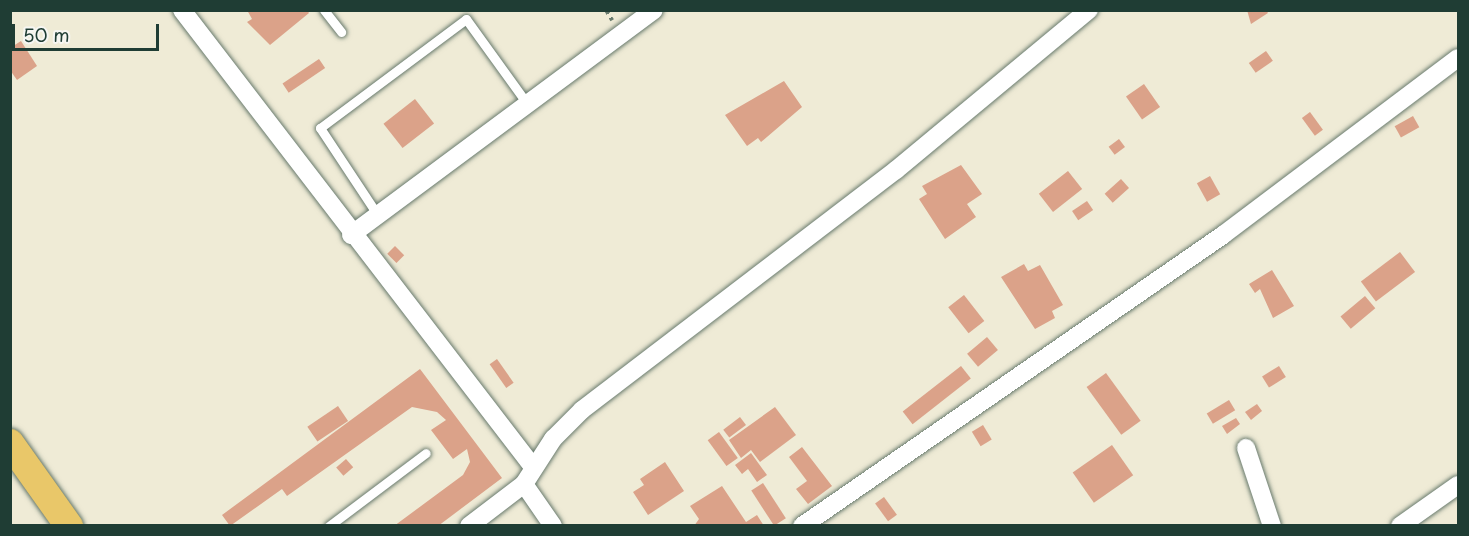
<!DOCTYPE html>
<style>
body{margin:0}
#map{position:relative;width:1469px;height:536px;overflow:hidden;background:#efebd6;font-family:"Playpen Sans",sans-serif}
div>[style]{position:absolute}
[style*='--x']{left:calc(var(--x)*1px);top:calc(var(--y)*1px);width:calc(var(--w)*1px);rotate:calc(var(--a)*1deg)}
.building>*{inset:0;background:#dba289;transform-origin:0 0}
.path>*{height:4px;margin-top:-2px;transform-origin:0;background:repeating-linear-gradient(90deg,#687a6d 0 4.5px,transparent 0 9px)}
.roads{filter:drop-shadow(0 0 2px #687a6d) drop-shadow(0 0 2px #687a6d)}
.service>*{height:9px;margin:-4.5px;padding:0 4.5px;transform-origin:4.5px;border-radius:4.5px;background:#fff}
.minor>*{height:18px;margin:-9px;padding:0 9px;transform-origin:9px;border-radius:9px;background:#fff}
.trunk>*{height:28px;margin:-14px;padding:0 14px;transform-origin:14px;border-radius:14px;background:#e9c769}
span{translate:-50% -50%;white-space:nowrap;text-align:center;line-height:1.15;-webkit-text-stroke:6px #f6f6f2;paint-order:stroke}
.frame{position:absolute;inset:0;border:12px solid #1f3d34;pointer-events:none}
.scale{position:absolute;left:12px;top:24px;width:147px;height:27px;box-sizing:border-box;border:3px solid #1f3d34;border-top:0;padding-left:8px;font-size:18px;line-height:21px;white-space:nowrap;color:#1f3d34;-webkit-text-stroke:4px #f6f6f2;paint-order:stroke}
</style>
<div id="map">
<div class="building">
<div style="clip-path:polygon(247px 10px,307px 10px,309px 13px,270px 45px,247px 22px,252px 19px)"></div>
<div style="clip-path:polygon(1247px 10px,1266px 10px,1268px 13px,1251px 24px)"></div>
<div style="clip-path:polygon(21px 41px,37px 66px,17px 80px,10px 70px,10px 48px)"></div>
<div style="left:1266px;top:51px;width:12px;height:21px;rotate:55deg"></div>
<div style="left:319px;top:59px;width:11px;height:44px;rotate:56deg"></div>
<div style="clip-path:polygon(784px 81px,802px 107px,761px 142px,758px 138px,747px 146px,725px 115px)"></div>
<div style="left:1144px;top:84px;width:28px;height:22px;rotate:55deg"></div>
<div style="left:415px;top:99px;width:31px;height:40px;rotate:52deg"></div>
<div style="left:1310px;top:112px;width:22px;height:10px;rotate:54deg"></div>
<div style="left:1413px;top:116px;width:13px;height:21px;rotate:61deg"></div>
<div style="left:1119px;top:139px;width:10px;height:13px;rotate:53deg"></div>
<div style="clip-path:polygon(961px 165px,982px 194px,967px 204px,976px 217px,945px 239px,919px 199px,927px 194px,922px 186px)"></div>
<div style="left:1068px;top:171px;width:23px;height:37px;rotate:52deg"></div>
<div style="left:1210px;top:176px;width:21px;height:15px;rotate:61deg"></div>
<div style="left:1121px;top:179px;width:12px;height:22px;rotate:48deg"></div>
<div style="left:1087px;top:201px;width:11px;height:18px;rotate:56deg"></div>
<div style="left:395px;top:246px;width:13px;height:11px;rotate:45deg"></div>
<div style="left:1400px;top:252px;width:25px;height:49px;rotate:53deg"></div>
<div style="clip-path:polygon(1024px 264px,1028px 271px,1040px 265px,1063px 305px,1052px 311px,1055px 318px,1035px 329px,1001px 277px)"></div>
<div style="clip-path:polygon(1272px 270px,1294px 306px,1273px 318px,1260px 289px,1255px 293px,1249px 284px)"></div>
<div style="left:964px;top:295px;width:33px;height:20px;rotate:52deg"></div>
<div style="left:1365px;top:296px;width:16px;height:32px;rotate:50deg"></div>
<div style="left:987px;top:337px;width:17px;height:26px;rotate:50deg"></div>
<div style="left:497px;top:359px;width:29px;height:9px;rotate:55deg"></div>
<div style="left:961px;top:366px;width:16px;height:74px;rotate:52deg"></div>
<div style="left:1279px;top:366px;width:13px;height:20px;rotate:58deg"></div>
<div style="clip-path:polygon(420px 369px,502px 478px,438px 526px,394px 526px,463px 475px,470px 462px,467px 449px,453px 459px,431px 430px,446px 420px,437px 412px,412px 407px,287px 496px,282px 489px,230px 526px,222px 515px)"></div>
<div style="left:1106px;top:373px;width:59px;height:24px;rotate:54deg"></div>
<div style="left:1229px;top:400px;width:12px;height:26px;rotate:59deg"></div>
<div style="clip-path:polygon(1257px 404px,1262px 411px,1251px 420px,1245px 412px)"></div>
<div style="left:338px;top:406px;width:18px;height:37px;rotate:56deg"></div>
<div style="clip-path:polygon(775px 407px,796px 435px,760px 462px,751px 450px,741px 458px,729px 440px)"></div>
<div style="left:740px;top:417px;width:10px;height:21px;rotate:53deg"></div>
<div style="clip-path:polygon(1236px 418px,1240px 424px,1227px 434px,1222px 426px)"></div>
<div style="left:983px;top:425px;width:17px;height:13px;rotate:59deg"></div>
<div style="left:719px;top:432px;width:32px;height:14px;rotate:54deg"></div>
<div style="left:1112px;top:445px;width:37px;height:48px;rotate:55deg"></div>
<div style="clip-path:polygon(802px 447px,832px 486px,808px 504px,796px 489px,807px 481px,789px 457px)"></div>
<div style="clip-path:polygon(751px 453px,767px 475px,757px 482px,748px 469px,742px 474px,735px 465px)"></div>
<div style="left:346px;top:459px;width:11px;height:13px;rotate:49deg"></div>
<div style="clip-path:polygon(665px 462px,684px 491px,648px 515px,633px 492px,644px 485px,640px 479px)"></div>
<div style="left:763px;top:483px;width:42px;height:14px;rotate:57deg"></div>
<div style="clip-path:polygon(722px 486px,746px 522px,757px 515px,764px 526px,694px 526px,699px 519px,690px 506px)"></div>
<div style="left:884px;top:497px;width:22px;height:11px;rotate:54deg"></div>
</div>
<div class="path">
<div style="--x:606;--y:10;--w:12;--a:59"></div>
</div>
<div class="roads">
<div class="service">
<div style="--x:324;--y:10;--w:28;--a:52"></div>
<div style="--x:379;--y:217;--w:107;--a:-123.5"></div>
<div style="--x:320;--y:128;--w:182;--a:-36.7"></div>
<div style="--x:466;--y:19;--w:106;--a:54.2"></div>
<div style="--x:329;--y:526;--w:121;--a:-37"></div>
</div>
<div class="minor">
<div style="--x:182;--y:10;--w:576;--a:52.47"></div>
<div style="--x:351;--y:235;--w:377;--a:-36.6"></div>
<div style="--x:1246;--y:448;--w:82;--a:71.6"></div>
<div style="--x:524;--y:484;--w:51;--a:55.4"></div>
<div style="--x:469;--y:526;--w:69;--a:-37.4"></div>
<div style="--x:524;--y:484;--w:54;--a:-57.2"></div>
<div style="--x:553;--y:439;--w:41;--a:-45"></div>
<div style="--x:582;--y:410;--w:395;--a:-37.4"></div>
<div style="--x:896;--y:170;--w:251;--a:-39.7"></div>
<div style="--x:802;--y:526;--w:512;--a:-34.65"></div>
<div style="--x:1223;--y:235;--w:294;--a:-37"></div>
<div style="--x:1400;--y:526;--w:71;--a:-35.3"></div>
</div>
<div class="trunk">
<div style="--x:10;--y:443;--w:102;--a:54.6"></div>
</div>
</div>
<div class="frame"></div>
<div class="scale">50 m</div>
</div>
